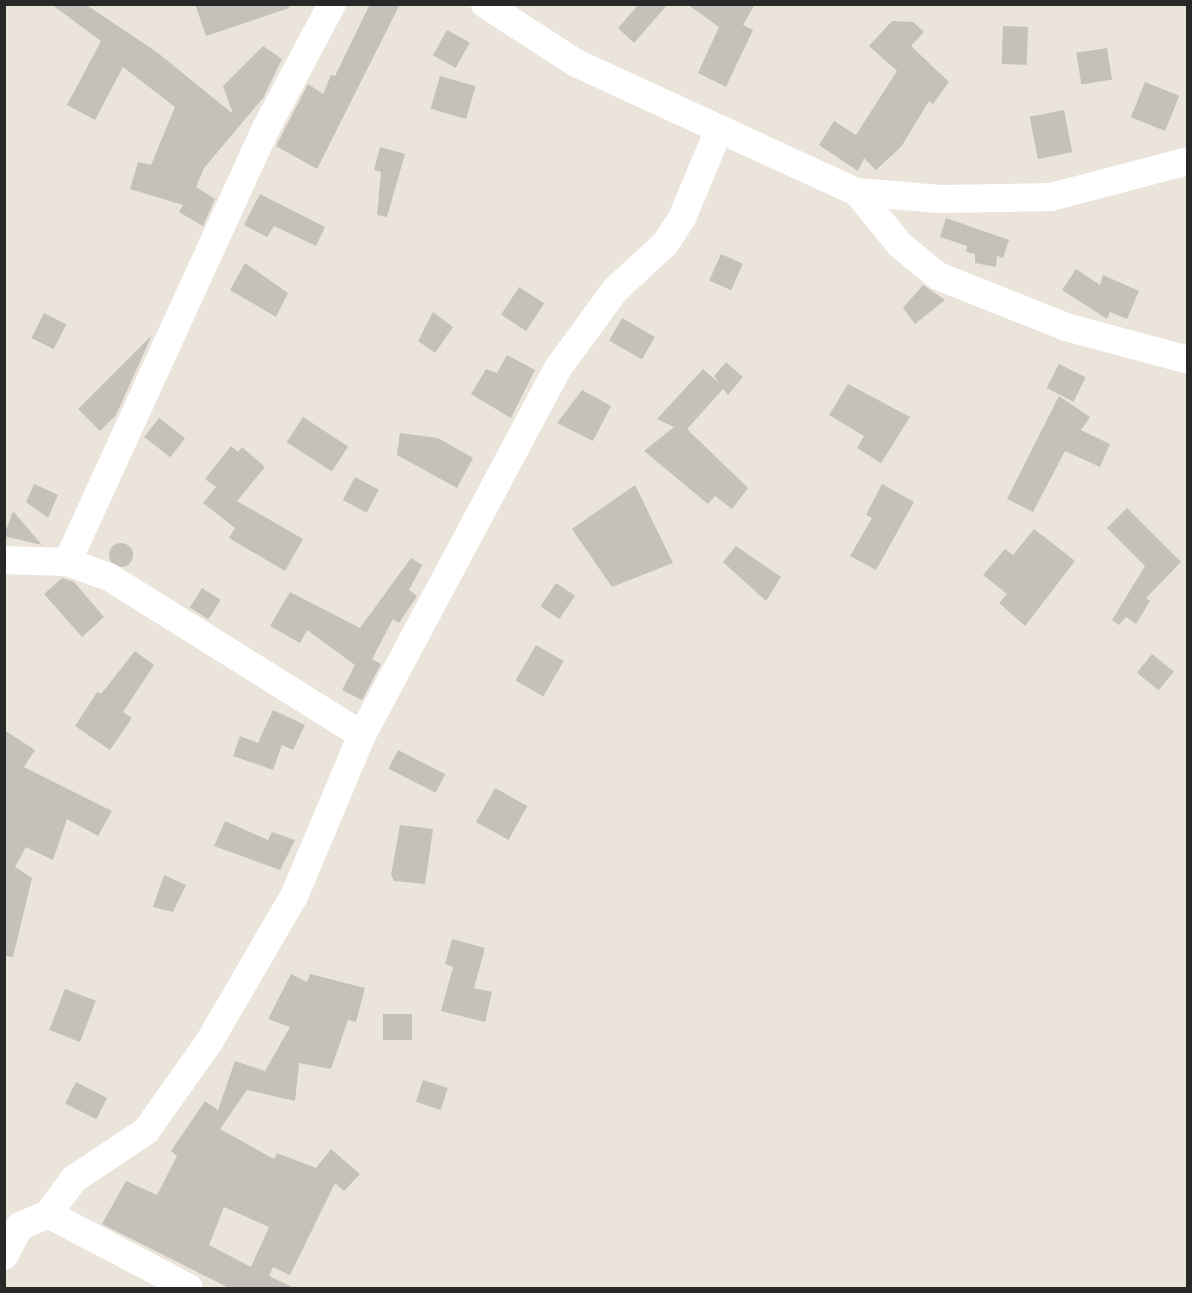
<!DOCTYPE html>
<style>
body{margin:0}
#map{position:relative;width:1192px;height:1293px;overflow:hidden;background:#eae4db;font-family:Manrope,sans-serif}
div>[style]{position:absolute}
[style*='--x']{left:calc(var(--x)*1px);top:calc(var(--y)*1px);width:calc(var(--w)*1px);rotate:calc(var(--a)*1deg)}
.building>*{inset:0;background:#c5c1ba;transform-origin:0 0}
.round{border-radius:50%}
.minor>*{height:28px;margin:-14px;padding:0 14px;transform-origin:14px;border-radius:14px;background:#fff}
span{translate:-50% -50%;white-space:nowrap;text-align:center;line-height:1.15;-webkit-text-stroke:4.5px #fff;paint-order:stroke}
.frame{position:absolute;inset:0;border:6px solid #282828;pointer-events:none}
</style>
<div id="map">
<div class="building">
<div style="clip-path:polygon(51px 4px,85px 4px,158px 53px,233px 114px,223px 86px,263px 46px,282px 59px,263px 98px,204px 168px,196px 187px,215px 199px,203px 226px,179px 212px,183px 205px,130px 189px,138px 162px,151px 165px,175px 107px,123px 67px,95px 120px,67px 105px,101px 41px)"></div>
<div style="clip-path:polygon(195px 4px,288px 4px,289px 8px,206px 36px)"></div>
<div style="clip-path:polygon(370px 4px,400px 4px,317px 169px,276px 146px,308px 84px,323px 94px,331px 75px,335px 76px)"></div>
<div style="clip-path:polygon(639px 4px,668px 4px,634px 43px,618px 28px)"></div>
<div style="clip-path:polygon(687px 4px,755px 4px,743px 25px,753px 30px,726px 87px,698px 73px,719px 27px)"></div>
<div style="clip-path:polygon(892px 21px,913px 22px,924px 32px,911px 46px,949px 82px,933px 104px,929px 101px,901px 147px,876px 170px,864px 158px,858px 171px,819px 145px,834px 121px,856px 135px,897px 71px,869px 46px)"></div>
<div style="left:1003px;top:26px;width:25px;height:38px;rotate:2deg"></div>
<div style="left:447px;top:30px;width:26px;height:29px;rotate:29deg"></div>
<div style="left:1107px;top:48px;width:32px;height:31px;rotate:81deg"></div>
<div style="left:440px;top:76px;width:37px;height:34px;rotate:16deg"></div>
<div style="left:1145px;top:82px;width:37px;height:38px;rotate:22deg"></div>
<div style="left:1064px;top:110px;width:43px;height:35px;rotate:79deg"></div>
<div style="clip-path:polygon(380px 147px,405px 154px,387px 217px,377px 215px,381px 172px,374px 170px)"></div>
<div style="clip-path:polygon(260px 194px,325px 227px,316px 246px,274px 226px,267px 237px,244px 225px)"></div>
<div style="clip-path:polygon(946px 218px,1009px 240px,1003px 258px,997px 256px,996px 267px,975px 263px,975px 254px,966px 252px,967px 246px,940px 237px)"></div>
<div style="left:721px;top:254px;width:24px;height:29px;rotate:24deg"></div>
<div style="clip-path:polygon(245px 263px,288px 293px,276px 317px,230px 290px)"></div>
<div style="clip-path:polygon(1076px 269px,1100px 285px,1103px 275px,1139px 291px,1127px 319px,1110px 312px,1107px 319px,1062px 290px)"></div>
<div style="clip-path:polygon(923px 285px,945px 300px,915px 324px,903px 308px)"></div>
<div style="left:519px;top:287px;width:30px;height:33px;rotate:33deg"></div>
<div style="clip-path:polygon(433px 312px,453px 327px,435px 353px,418px 341px)"></div>
<div style="left:44px;top:313px;width:25px;height:28px;rotate:27deg"></div>
<div style="left:622px;top:318px;width:38px;height:26px;rotate:30deg"></div>
<div style="clip-path:polygon(152px 335px,116px 415px,100px 431px,78px 409px)"></div>
<div style="clip-path:polygon(507px 355px,535px 370px,511px 418px,471px 394px,486px 369px,497px 373px)"></div>
<div style="clip-path:polygon(726px 362px,743px 377px,728px 395px,723px 389px,687px 429px,748px 488px,732px 509px,715px 496px,708px 504px,644px 451px,674px 427px,657px 419px,703px 369px,719px 383px,714px 376px)"></div>
<div style="left:1059px;top:364px;width:30px;height:27px;rotate:27deg"></div>
<div style="clip-path:polygon(848px 384px,910px 417px,881px 463px,857px 448px,864px 436px,829px 415px)"></div>
<div style="clip-path:polygon(582px 390px,611px 406px,593px 441px,557px 423px)"></div>
<div style="clip-path:polygon(1059px 396px,1090px 417px,1081px 430px,1110px 444px,1100px 467px,1065px 451px,1033px 512px,1007px 499px)"></div>
<div style="left:303px;top:417px;width:54px;height:30px;rotate:33deg"></div>
<div style="left:159px;top:418px;width:33px;height:24px;rotate:38deg"></div>
<div style="clip-path:polygon(400px 433px,438px 438px,473px 458px,457px 488px,397px 455px)"></div>
<div style="clip-path:polygon(231px 446px,238px 452px,242px 447px,265px 467px,237px 501px,303px 539px,285px 571px,229px 538px,235px 528px,203px 503px,216px 487px,205px 479px)"></div>
<div style="left:355px;top:477px;width:27px;height:26px;rotate:28deg"></div>
<div style="clip-path:polygon(34px 484px,58px 495px,48px 518px,26px 502px)"></div>
<div style="clip-path:polygon(882px 484px,914px 502px,876px 570px,850px 556px,872px 518px,866px 515px)"></div>
<div style="clip-path:polygon(635px 485px,673px 563px,612px 587px,572px 529px)"></div>
<div style="clip-path:polygon(1127px 508px,1181px 562px,1146px 598px,1150px 601px,1136px 624px,1126px 617px,1119px 625px,1112px 620px,1145px 566px,1107px 528px)"></div>
<div style="clip-path:polygon(13px 511px,42px 545px,4px 536px)"></div>
<div style="clip-path:polygon(1034px 529px,1075px 561px,1025px 626px,999px 603px,1007px 594px,983px 575px,1005px 549px,1013px 555px)"></div>
<div class="round" style="left:109px;top:543px;width:24px;height:24px"></div>
<div style="clip-path:polygon(736px 546px,781px 577px,766px 601px,723px 562px)"></div>
<div style="clip-path:polygon(411px 558px,422px 565px,409px 590px,417px 596px,399px 623px,393px 619px,372px 659px,381px 664px,362px 700px,342px 690px,355px 665px,307px 630px,300px 643px,270px 626px,290px 592px,360px 628px)"></div>
<div style="clip-path:polygon(62px 578px,74px 582px,104px 617px,82px 637px,44px 594px)"></div>
<div style="left:556px;top:583px;width:23px;height:28px;rotate:34deg"></div>
<div style="left:202px;top:588px;width:22px;height:23px;rotate:32deg"></div>
<div style="left:536px;top:645px;width:32px;height:41px;rotate:30deg"></div>
<div style="clip-path:polygon(135px 651px,154px 665px,123px 712px,132px 718px,110px 750px,75px 726px,97px 692px,101px 694px)"></div>
<div style="left:1152px;top:654px;width:28px;height:24px;rotate:39deg"></div>
<div style="clip-path:polygon(273px 710px,305px 725px,293px 750px,282px 745px,273px 770px,233px 756px,240px 736px,258px 743px)"></div>
<div style="clip-path:polygon(4px 730px,35px 750px,24px 767px,112px 811px,98px 836px,67px 819px,53px 860px,26px 847px,15px 867px,32px 878px,13px 957px,4px 956px)"></div>
<div style="left:398px;top:750px;width:53px;height:21px;rotate:27deg"></div>
<div style="left:495px;top:788px;width:37px;height:39px;rotate:29deg"></div>
<div style="clip-path:polygon(225px 821px,268px 840px,272px 832px,295px 840px,280px 870px,214px 846px)"></div>
<div style="clip-path:polygon(400px 825px,433px 829px,425px 884px,394px 881px,391px 875px)"></div>
<div style="clip-path:polygon(164px 875px,186px 885px,173px 912px,153px 907px)"></div>
<div style="clip-path:polygon(452px 939px,485px 948px,474px 988px,492px 992px,485px 1022px,441px 1011px,453px 967px,445px 964px)"></div>
<div style="clip-path:polygon(evenodd,291px 974px,307px 982px,310px 974px,365px 988px,356px 1022px,348px 1020px,331px 1069px,299px 1063px,295px 1101px,247px 1090px,220px 1129px,274px 1159px,277px 1153px,316px 1168px,331px 1149px,360px 1174px,344px 1191px,335px 1183px,290px 1275px,273px 1267px,269px 1276px,294px 1288px,229px 1288px,102px 1224px,126px 1181px,157px 1195px,177px 1156px,171px 1151px,205px 1101px,218px 1110px,235px 1061px,265px 1071px,290px 1027px,268px 1019px,291px 974px,224px 1207px,269px 1227px,251px 1267px,209px 1245px,224px 1207px)"></div>
<div style="left:65px;top:989px;width:33px;height:44px;rotate:21deg"></div>
<div style="left:383px;top:1014px;width:29px;height:26px"></div>
<div style="left:423px;top:1080px;width:26px;height:23px;rotate:18deg"></div>
<div style="left:76px;top:1082px;width:35px;height:24px;rotate:27deg"></div>
</div>
<div class="minor">
<div style="--x:332;--y:4;--w:140;--a:118"></div>
<div style="--x:266;--y:128;--w:477;--a:114.6"></div>
<div style="--x:67;--y:562;--w:45;--a:19.7"></div>
<div style="--x:109;--y:577;--w:298;--a:32"></div>
<div style="--x:485;--y:4;--w:108;--a:33"></div>
<div style="--x:576;--y:63;--w:309;--a:24.7"></div>
<div style="--x:857;--y:192;--w:83;--a:4.8"></div>
<div style="--x:940;--y:199;--w:111;--a:-1"></div>
<div style="--x:1051;--y:197;--w:142;--a:-14.7"></div>
<div style="--x:857;--y:192;--w:68;--a:50.9"></div>
<div style="--x:900;--y:245;--w:49;--a:39.2"></div>
<div style="--x:938;--y:276;--w:138;--a:21.7"></div>
<div style="--x:1066;--y:327;--w:126;--a:15.1"></div>
<div style="--x:4;--y:560;--w:63;--a:1.8"></div>
<div style="--x:48;--y:1214;--w:44;--a:-53.4"></div>
<div style="--x:74;--y:1179;--w:87;--a:-33.7"></div>
<div style="--x:146;--y:1131;--w:109;--a:-54.7"></div>
<div style="--x:209;--y:1042;--w:171;--a:-59.8"></div>
<div style="--x:295;--y:894;--w:173;--a:-67.2"></div>
<div style="--x:362;--y:735;--w:416;--a:-61.9"></div>
<div style="--x:558;--y:368;--w:97;--a:-53.8"></div>
<div style="--x:615;--y:290;--w:68;--a:-42.6"></div>
<div style="--x:665;--y:244;--w:31;--a:-57"></div>
<div style="--x:682;--y:218;--w:93;--a:-67.3"></div>
<div style="--x:4;--y:1256;--w:34;--a:-62"></div>
<div style="--x:20;--y:1226;--w:30;--a:-23"></div>
<div style="--x:48;--y:1214;--w:159;--a:27.7"></div>
</div>
<div class="frame"></div>
</div>
